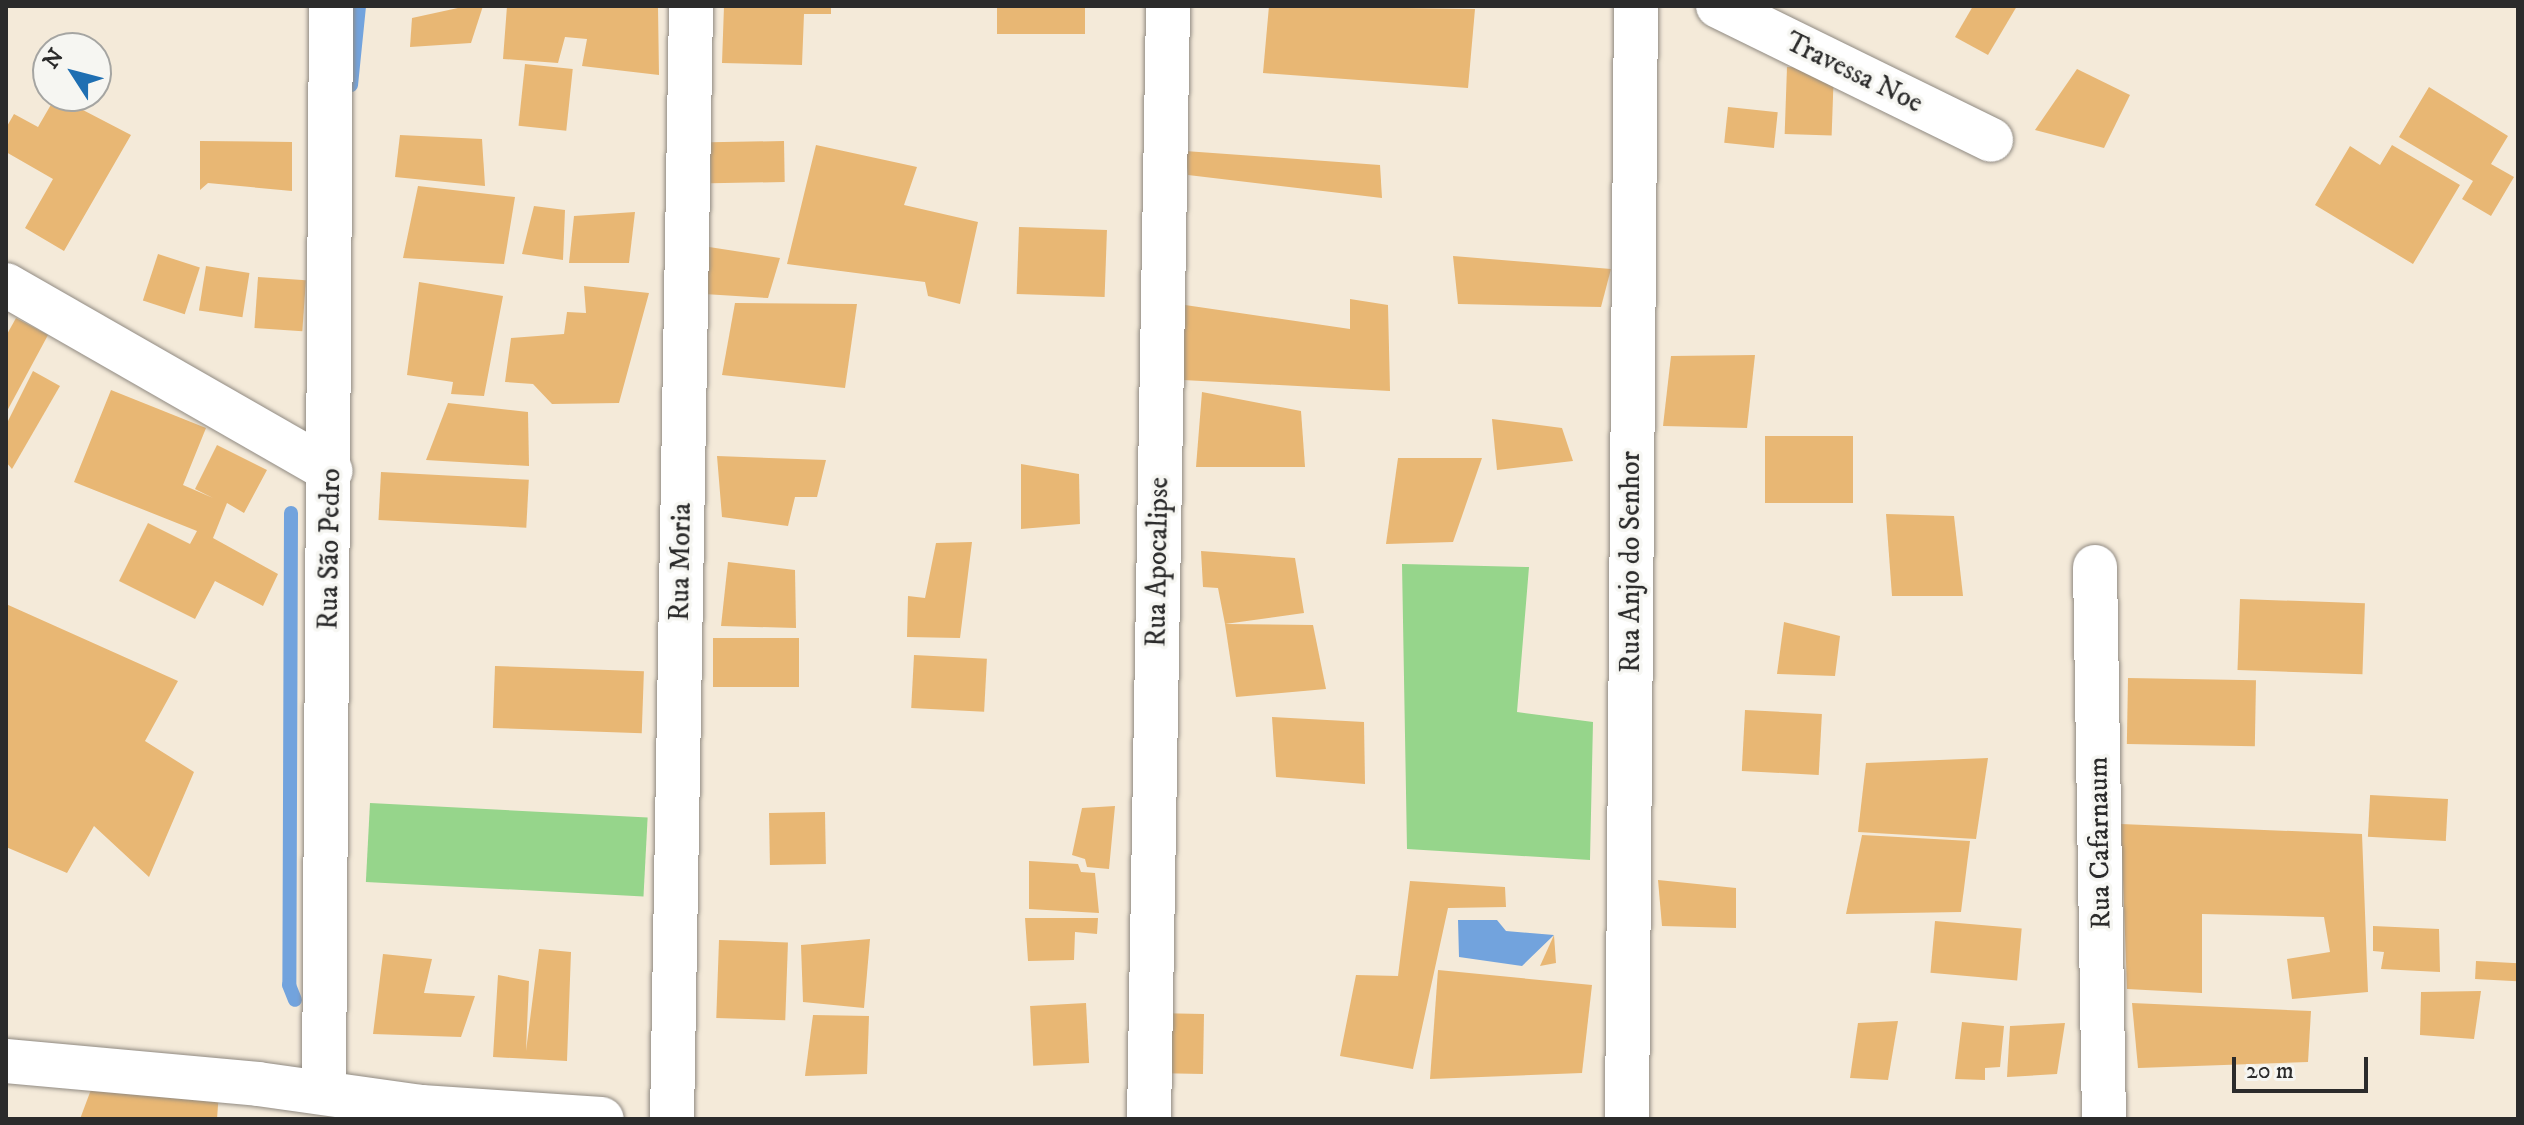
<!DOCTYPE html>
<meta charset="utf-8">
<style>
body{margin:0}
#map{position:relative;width:2524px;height:1125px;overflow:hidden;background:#f4ead9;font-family:"IM FELL DW Pica",serif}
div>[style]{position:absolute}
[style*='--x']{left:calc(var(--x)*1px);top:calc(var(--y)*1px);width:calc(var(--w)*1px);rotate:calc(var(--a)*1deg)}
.green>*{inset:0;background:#96d58b;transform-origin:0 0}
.water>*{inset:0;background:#72a3dd}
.stream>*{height:14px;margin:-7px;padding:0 7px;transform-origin:7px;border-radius:7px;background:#72a3dd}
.building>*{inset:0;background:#e8b774;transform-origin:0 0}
.roads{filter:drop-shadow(0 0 2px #908a82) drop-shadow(0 0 2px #908a82)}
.minor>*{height:44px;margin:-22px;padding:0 22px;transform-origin:22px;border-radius:22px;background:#fff}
span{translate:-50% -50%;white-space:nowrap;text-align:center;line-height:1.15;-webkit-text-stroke:7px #f6f6f2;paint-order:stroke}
.street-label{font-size:28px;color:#2b2b2b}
.frame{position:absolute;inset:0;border:8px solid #2b2b2b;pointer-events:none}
.north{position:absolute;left:32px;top:32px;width:80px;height:80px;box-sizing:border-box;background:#f6f6f2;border:2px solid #a5a5a2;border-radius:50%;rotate:306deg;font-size:22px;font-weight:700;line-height:32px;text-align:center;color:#2b2b2b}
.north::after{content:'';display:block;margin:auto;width:28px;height:36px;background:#1f6fb2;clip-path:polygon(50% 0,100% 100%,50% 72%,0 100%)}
.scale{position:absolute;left:2232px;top:1057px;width:136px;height:36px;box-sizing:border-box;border:4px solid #2b2b2b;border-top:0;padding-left:10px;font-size:24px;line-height:28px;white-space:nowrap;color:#2b2b2b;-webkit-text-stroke:6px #f6f6f2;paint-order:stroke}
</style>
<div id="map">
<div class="green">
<div style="clip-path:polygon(1402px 564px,1529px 567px,1517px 712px,1593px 722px,1590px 860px,1407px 849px)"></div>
<div style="left:370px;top:803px;width:278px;height:79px;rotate:3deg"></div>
</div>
<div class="water">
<div style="clip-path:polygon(1458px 920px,1497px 920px,1506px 931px,1554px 935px,1522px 966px,1459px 957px)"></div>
</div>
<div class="stream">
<div style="--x:351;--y:85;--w:79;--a:-84.2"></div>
<div style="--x:291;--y:513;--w:472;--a:90.2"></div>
<div style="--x:289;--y:985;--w:16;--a:68"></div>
</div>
<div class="building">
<div style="clip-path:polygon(467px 6px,483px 6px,471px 43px,410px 47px,412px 18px)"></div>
<div style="clip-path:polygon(507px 6px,658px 7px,659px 75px,582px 66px,587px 39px,565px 37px,558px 63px,503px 59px)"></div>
<div style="clip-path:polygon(724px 6px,831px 6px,831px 14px,804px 14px,802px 65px,722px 63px)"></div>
<div style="left:997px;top:6px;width:88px;height:28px"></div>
<div style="clip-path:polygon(1269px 6px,1475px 9px,1468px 88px,1263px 73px)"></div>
<div style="clip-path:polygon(1973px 6px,2017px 6px,1988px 55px,1955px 37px)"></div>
<div style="left:525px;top:64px;width:48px;height:62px;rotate:6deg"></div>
<div style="left:1787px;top:67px;width:47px;height:67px;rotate:2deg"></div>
<div style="clip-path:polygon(2077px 69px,2130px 95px,2104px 148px,2035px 130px)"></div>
<div style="clip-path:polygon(2429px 87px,2508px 136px,2491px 164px,2514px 177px,2491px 216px,2462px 199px,2473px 181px,2399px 137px)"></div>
<div style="clip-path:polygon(56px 96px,131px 135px,64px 251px,25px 228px,53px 179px,6px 152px,6px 128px,14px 114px,38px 127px)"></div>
<div style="left:1728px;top:107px;width:50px;height:36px;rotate:6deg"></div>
<div style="clip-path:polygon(400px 135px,482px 139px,485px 186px,395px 177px)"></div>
<div style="clip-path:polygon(200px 141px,292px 142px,292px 191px,208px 183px,200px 190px)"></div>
<div style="left:784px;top:141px;width:41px;height:74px;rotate:89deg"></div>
<div style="clip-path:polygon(816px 145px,917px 167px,904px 205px,978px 222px,960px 304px,928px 296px,925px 282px,787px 264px)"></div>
<div style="clip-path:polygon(2392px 145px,2460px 185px,2413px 264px,2315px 205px,2350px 146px,2380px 165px)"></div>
<div style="clip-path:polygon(1185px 151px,1380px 165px,1382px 198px,1188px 175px)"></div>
<div style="clip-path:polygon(418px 186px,515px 197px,504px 264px,403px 258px)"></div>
<div style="clip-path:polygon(534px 206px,565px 210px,563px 260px,522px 254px)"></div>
<div style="clip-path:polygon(635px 212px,629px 263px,569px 263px,574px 216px)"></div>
<div style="left:1019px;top:227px;width:88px;height:67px;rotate:2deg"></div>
<div style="clip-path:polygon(709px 247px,780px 258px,768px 298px,704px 294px)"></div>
<div style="left:158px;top:254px;width:44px;height:49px;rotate:18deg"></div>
<div style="clip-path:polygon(1453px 256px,1611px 269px,1601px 307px,1458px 304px)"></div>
<div style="left:206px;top:266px;width:44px;height:45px;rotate:9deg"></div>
<div style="left:258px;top:277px;width:48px;height:51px;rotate:4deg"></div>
<div style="clip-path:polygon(419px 282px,503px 296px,484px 396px,451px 394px,453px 382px,407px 375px)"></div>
<div style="clip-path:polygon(584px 286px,649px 293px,619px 403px,552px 404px,533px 384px,505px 382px,511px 338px,564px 334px,567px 312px,586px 313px)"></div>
<div style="clip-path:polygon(1350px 299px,1388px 305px,1390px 391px,1183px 380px,1185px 305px,1350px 329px)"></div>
<div style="clip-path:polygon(735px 303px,857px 304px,845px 388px,722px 375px)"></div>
<div style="clip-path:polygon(16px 318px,48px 335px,6px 413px,6px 336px)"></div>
<div style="clip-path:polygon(1755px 355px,1747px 428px,1663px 426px,1671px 356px)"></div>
<div style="clip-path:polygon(33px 371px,60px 386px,12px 469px,6px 462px,6px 425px)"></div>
<div style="clip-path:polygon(111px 390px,206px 428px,183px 485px,213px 498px,195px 489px,217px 445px,267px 470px,244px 513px,227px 503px,213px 538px,278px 574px,263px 606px,215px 581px,195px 619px,119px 581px,148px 523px,190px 544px,197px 531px,74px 482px)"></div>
<div style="clip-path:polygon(1202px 392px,1301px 411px,1305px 467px,1196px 467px)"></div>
<div style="clip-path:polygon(448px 403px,528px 412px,529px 466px,426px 460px)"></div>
<div style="clip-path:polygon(1492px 419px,1562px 428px,1573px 461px,1497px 470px)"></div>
<div style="left:1853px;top:436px;width:67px;height:88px;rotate:90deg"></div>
<div style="clip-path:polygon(717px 456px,826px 460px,817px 497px,795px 497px,788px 526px,722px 517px)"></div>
<div style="clip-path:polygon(1398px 458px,1482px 458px,1453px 542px,1386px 544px)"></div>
<div style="clip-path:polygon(1021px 464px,1079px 474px,1080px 524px,1021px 529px)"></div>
<div style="left:381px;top:472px;width:148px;height:48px;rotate:3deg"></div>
<div style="clip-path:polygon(1886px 514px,1954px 516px,1963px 596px,1892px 596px)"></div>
<div style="clip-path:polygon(972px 542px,960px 638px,907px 637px,908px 596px,925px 598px,936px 543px)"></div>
<div style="clip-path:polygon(1201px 551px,1295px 558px,1304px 613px,1225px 624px,1218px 588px,1203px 587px)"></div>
<div style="clip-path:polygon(728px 562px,795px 570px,796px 628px,721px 626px)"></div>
<div style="left:2240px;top:599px;width:125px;height:71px;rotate:2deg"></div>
<div style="clip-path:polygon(6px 604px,178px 681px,145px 741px,194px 772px,149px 877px,94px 826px,67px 873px,6px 847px)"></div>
<div style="clip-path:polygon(1784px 622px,1840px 636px,1835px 676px,1777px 674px)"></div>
<div style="clip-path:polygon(1225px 624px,1313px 625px,1326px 689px,1236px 697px)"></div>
<div style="left:713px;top:638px;width:86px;height:49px"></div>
<div style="left:914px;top:655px;width:73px;height:53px;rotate:3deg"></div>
<div style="left:495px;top:666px;width:149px;height:62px;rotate:2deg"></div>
<div style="left:2128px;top:678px;width:128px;height:66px;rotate:1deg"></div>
<div style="left:1745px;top:710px;width:77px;height:61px;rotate:3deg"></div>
<div style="clip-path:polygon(1272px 717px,1364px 722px,1365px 784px,1276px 777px)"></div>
<div style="clip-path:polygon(1988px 758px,1976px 839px,1858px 832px,1866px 763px)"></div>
<div style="left:2448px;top:799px;width:42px;height:78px;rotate:93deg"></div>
<div style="clip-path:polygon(1115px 806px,1109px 869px,1087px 867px,1085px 859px,1072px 855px,1082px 808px)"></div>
<div style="left:825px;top:812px;width:52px;height:56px;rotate:89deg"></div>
<div style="clip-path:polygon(2121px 824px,2362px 834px,2368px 992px,2292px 999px,2287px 959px,2330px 952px,2324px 917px,2202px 914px,2202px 993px,2127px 989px)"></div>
<div style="clip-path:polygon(1862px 835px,1970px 841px,1961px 912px,1846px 914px)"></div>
<div style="clip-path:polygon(1029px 861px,1078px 864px,1081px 872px,1095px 873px,1099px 913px,1029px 909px)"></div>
<div style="clip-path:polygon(1658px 880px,1736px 888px,1736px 928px,1662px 926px)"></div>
<div style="clip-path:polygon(1410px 881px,1505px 887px,1506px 907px,1448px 908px,1413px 1069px,1340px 1056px,1356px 975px,1398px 976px)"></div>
<div style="clip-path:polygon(1025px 918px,1098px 918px,1097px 934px,1075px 932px,1074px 960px,1028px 961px)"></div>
<div style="left:1935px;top:921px;width:87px;height:52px;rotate:5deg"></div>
<div style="clip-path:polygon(2373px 926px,2439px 929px,2440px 972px,2381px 969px,2384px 952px,2373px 951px)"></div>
<div style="clip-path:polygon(1554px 935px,1556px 963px,1540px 966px)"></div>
<div style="clip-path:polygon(870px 939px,864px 1008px,803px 1002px,801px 945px)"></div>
<div style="left:719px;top:940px;width:69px;height:78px;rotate:2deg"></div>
<div style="clip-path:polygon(539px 949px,571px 952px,567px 1061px,493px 1057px,498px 975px,529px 981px,526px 1051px)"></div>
<div style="clip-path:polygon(383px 954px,432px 959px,424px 993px,475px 996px,461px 1037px,373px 1034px)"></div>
<div style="left:2476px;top:961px;width:42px;height:18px;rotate:3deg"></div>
<div style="clip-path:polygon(1438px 970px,1592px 985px,1582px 1073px,1430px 1079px)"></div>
<div style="clip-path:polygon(2481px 991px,2474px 1039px,2420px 1035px,2421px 992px)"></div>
<div style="left:1086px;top:1003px;width:60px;height:56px;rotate:87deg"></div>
<div style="clip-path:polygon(2132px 1003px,2311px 1011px,2308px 1062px,2138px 1068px)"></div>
<div style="left:1204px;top:1014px;width:60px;height:38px;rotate:91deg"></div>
<div style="clip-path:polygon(813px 1015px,869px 1016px,867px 1074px,805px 1076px)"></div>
<div style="clip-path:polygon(1898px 1021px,1888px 1080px,1850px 1078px,1858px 1023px)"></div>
<div style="clip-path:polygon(1962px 1022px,2004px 1026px,2000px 1067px,1985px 1068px,1985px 1080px,1955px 1079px)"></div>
<div style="clip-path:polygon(2065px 1023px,2057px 1074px,2007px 1077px,2010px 1026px)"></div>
<div style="clip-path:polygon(92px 1087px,219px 1092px,217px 1119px,80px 1119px)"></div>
</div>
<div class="roads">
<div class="minor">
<div style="--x:1718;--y:6;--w:304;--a:26.1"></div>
<div style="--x:6;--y:285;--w:374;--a:29.8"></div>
<div style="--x:2095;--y:567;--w:552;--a:89.07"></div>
<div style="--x:6;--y:1061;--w:253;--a:5.2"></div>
<div style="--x:258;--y:1084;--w:165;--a:8"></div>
<div style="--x:421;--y:1107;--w:181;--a:3.8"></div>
<div style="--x:324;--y:1092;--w:1086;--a:-89.63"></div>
<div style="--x:672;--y:1119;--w:1113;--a:-89.02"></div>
<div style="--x:1149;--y:1119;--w:1113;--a:-89.02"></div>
<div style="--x:1627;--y:1119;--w:1113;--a:-89.54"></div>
</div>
</div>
<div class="street-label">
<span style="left:1854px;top:73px;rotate:26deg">Travessa Noe</span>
<span style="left:330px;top:549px;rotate:-89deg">Rua São Pedro</span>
<span style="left:681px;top:562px;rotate:-89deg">Rua Moria</span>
<span style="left:1158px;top:562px;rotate:-89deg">Rua Apocalipse</span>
<span style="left:1631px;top:562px;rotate:-90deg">Rua Anjo do Senhor</span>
<span style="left:2100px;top:843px;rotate:-91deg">Rua Cafarnaum</span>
</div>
<div class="frame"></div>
<div class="north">N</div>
<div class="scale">20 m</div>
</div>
